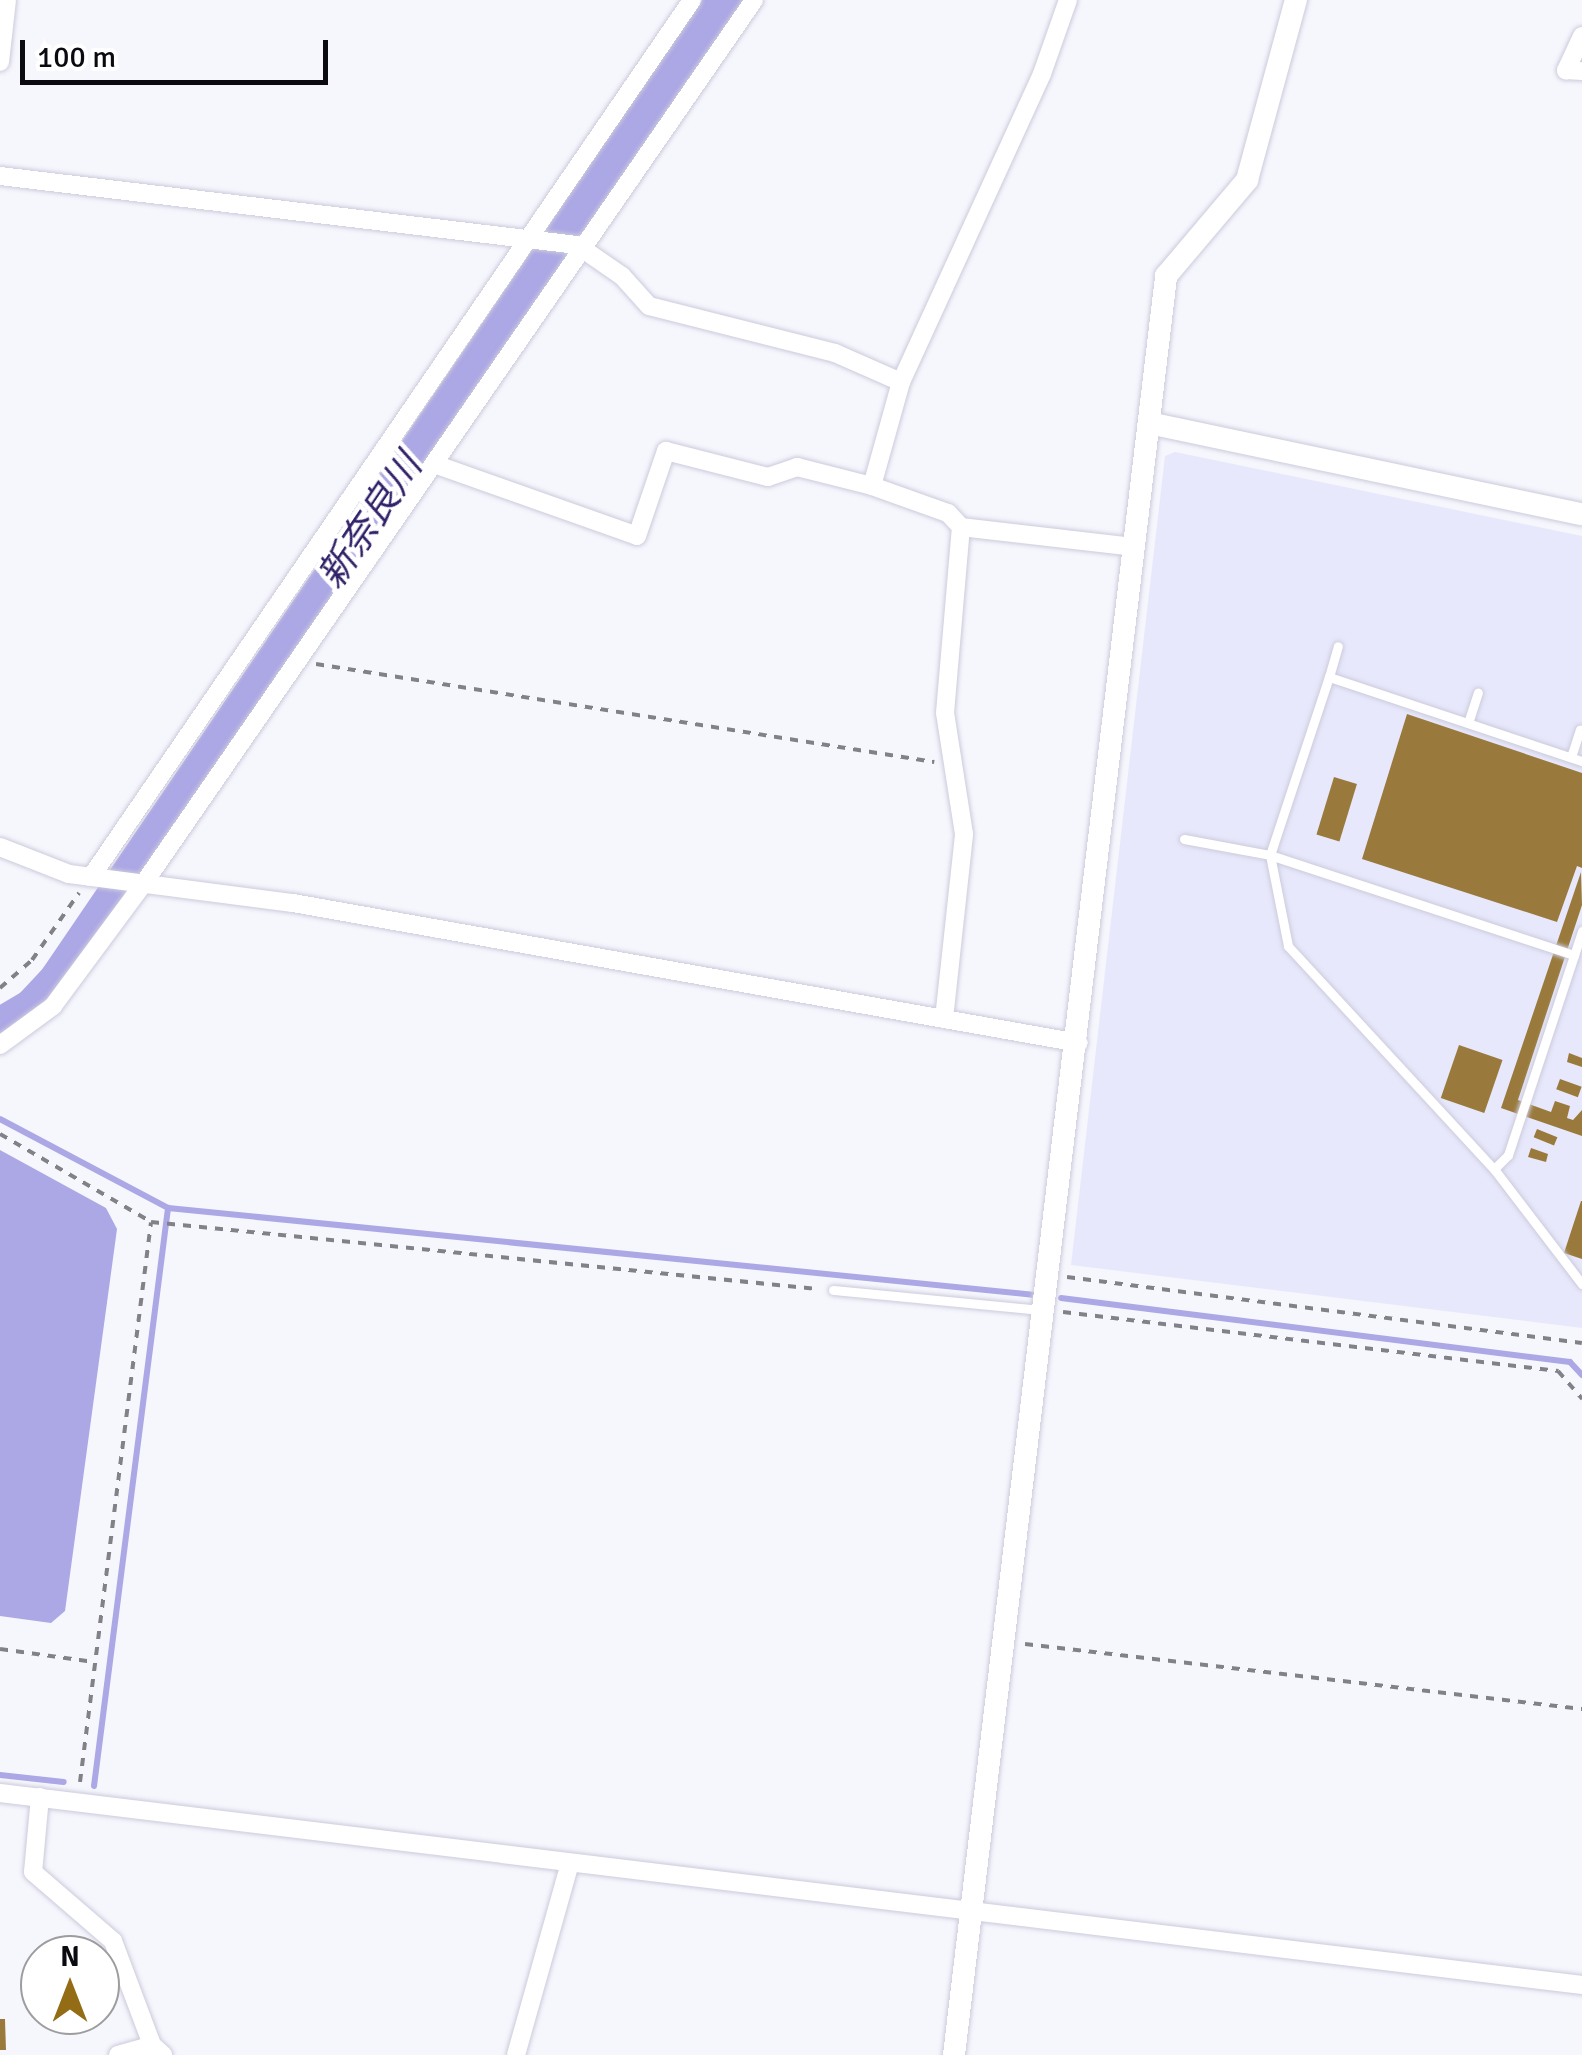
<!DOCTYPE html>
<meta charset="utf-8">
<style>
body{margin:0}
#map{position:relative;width:1582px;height:2055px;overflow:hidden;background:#f6f6fd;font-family:Signika,"Noto Sans JP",sans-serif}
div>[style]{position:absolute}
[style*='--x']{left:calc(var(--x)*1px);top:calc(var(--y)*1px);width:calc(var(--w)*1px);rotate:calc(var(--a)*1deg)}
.built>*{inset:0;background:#e8e8fc}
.water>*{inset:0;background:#aca7e5}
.stream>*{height:6px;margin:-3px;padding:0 3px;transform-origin:3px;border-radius:3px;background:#aca7e5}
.river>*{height:38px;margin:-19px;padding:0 19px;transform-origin:19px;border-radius:19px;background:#aca7e5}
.building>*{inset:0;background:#9a7a3c;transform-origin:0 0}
.path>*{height:4px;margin-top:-2px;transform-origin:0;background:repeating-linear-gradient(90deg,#818187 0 8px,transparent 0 16px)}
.roads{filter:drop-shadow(0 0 2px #cbcbdc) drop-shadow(0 0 2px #cbcbdc)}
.lane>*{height:9px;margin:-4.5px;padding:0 4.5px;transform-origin:4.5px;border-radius:4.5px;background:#fff}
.street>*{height:18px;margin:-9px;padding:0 9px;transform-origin:9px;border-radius:9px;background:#fff}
.secondary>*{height:22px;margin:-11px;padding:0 11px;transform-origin:11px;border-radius:11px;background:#fff}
span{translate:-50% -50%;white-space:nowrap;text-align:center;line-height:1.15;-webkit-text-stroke:9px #fff;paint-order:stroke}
.water-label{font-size:38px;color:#312169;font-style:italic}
.north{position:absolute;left:20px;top:1935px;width:100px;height:100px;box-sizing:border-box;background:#fff;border:2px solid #9d9d9f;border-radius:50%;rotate:0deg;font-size:28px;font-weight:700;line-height:40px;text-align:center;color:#0b0a10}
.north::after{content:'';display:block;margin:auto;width:35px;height:45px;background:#936c15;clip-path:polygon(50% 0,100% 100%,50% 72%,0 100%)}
.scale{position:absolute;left:20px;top:40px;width:308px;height:45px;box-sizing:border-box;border:5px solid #0b0a10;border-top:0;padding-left:12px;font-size:30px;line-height:35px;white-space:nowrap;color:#0b0a10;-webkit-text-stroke:8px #fff;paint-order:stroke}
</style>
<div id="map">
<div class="built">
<div style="clip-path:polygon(1175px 452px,1582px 536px,1582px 1328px,1071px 1265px,1165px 456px)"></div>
</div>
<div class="water">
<div style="clip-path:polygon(0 1150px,106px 1208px,117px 1229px,65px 1611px,51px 1623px,0 1616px)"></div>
</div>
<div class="stream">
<div style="--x:0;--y:1119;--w:190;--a:27.9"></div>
<div style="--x:168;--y:1208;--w:871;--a:5.73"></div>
<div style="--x:1061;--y:1298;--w:513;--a:7.17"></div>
<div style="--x:1570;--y:1362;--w:18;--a:47"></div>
<div style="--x:0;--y:1775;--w:64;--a:6.2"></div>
<div style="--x:94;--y:1786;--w:583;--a:-82.7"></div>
</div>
<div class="river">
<div style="--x:0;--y:1027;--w:39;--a:-31"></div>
<div style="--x:33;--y:1007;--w:37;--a:-47"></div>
<div style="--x:58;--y:980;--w:1185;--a:-55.76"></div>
</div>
<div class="building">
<div style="clip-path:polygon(1407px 714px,1582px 773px,1582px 868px,1577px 866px,1557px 922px,1362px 859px)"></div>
<div style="left:1334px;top:777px;width:24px;height:60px;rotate:17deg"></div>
<div style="clip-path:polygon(1581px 872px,1582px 905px,1518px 1100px,1551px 1112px,1555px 1101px,1570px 1106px,1567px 1118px,1573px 1120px,1582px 1110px,1582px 1136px,1501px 1108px)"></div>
<div style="left:1459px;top:1045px;width:46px;height:56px;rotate:19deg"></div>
<div style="clip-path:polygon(1569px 1053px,1582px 1058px,1582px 1067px,1567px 1062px)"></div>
<div style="left:1560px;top:1079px;width:23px;height:11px;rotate:20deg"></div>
<div style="left:1537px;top:1129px;width:22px;height:9px;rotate:22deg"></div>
<div style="clip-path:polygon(1531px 1148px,1548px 1154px,1546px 1162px,1528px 1157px)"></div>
<div style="clip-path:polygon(1581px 1201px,1582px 1201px,1582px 1259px,1564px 1253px)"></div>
<div style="clip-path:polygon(0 2019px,5px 2019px,6px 2050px,0 2050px)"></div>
</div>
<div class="path">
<div style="--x:316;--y:664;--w:626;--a:9.01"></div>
<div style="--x:0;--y:988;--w:43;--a:-41.2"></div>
<div style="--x:32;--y:960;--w:82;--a:-55"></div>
<div style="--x:0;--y:1134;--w:175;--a:30.2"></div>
<div style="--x:151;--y:1222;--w:670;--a:5.74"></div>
<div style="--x:1067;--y:1277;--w:519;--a:7.3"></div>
<div style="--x:1063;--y:1312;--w:499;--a:6.8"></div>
<div style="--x:1558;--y:1371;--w:37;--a:49"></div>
<div style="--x:1025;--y:1644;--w:561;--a:6.66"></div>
<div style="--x:0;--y:1649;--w:95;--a:7.9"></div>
<div style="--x:80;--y:1782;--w:564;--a:-82.77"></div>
</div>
<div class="roads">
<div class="lane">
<div style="--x:1329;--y:677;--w:32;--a:-74"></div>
<div style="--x:1468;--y:723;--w:32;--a:-72"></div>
<div style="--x:1571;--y:757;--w:29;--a:-72"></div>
<div style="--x:1184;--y:839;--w:87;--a:10.5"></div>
<div style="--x:1270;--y:855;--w:93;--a:78.8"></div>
<div style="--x:1288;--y:946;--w:304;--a:47.3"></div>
<div style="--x:1494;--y:1169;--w:145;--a:52.6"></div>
<div style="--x:1574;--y:955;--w:320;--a:-161.8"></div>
<div style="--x:1270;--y:855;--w:188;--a:-71.7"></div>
<div style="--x:1329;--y:677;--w:267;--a:18.4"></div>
<div style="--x:1494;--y:1169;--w:20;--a:-45"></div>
<div style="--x:1508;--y:1155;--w:236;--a:-71.7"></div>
<div style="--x:833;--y:1290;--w:207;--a:5.5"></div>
</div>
<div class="street">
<div style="--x:1068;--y:0;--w:78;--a:109.4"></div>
<div style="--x:1042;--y:74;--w:339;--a:114.6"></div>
<div style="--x:901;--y:382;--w:108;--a:105.6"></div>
<div style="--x:872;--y:486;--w:81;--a:19.6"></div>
<div style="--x:948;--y:513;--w:19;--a:47"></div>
<div style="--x:961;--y:527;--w:173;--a:6.6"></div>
<div style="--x:1582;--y:36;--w:38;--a:115"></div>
<div style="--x:1566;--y:70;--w:16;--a:4"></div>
<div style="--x:0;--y:62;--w:62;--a:-83.6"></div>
<div style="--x:0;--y:176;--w:581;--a:6.82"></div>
<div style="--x:577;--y:245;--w:55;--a:34.6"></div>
<div style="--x:622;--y:276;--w:40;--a:48"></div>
<div style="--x:649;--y:306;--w:192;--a:14.2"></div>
<div style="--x:835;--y:353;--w:72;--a:23.7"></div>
<div style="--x:437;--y:465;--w:212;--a:19.5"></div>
<div style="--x:637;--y:536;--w:90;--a:-71.2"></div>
<div style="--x:666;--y:451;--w:105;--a:14.3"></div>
<div style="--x:768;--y:477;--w:31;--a:-19"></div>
<div style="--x:797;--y:467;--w:77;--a:14.2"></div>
<div style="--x:0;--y:847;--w:74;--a:21.4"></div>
<div style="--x:69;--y:874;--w:226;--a:7.4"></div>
<div style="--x:293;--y:903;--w:798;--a:10.1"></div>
<div style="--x:91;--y:877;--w:1063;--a:-55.58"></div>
<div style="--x:944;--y:1019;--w:186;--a:-83.8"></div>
<div style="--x:964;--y:834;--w:122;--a:-98.9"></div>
<div style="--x:945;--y:713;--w:187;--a:-85.1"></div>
<div style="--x:0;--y:1045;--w:66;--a:-36.3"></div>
<div style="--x:53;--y:1006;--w:153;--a:-53.5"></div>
<div style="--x:144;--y:883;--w:1073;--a:-55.36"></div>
<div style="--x:0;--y:1793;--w:1594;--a:6.92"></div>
<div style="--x:40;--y:1797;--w:75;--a:95.3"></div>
<div style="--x:33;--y:1872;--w:106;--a:40.8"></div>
<div style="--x:113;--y:1941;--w:111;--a:69.4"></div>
<div style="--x:152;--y:2045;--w:15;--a:42"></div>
<div style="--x:118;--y:2055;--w:35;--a:-16"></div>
<div style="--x:516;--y:2055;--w:199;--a:-74.3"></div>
</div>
<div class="secondary">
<div style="--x:1149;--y:423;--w:442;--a:11.9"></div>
<div style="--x:954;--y:2055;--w:1792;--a:-83.2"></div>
<div style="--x:1166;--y:276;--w:126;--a:-49.8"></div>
<div style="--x:1247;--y:180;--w:187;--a:-74.8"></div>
</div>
</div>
<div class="water-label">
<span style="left:370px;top:521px;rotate:-56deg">新奈良川</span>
</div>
<div class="north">N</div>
<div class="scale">100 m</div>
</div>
